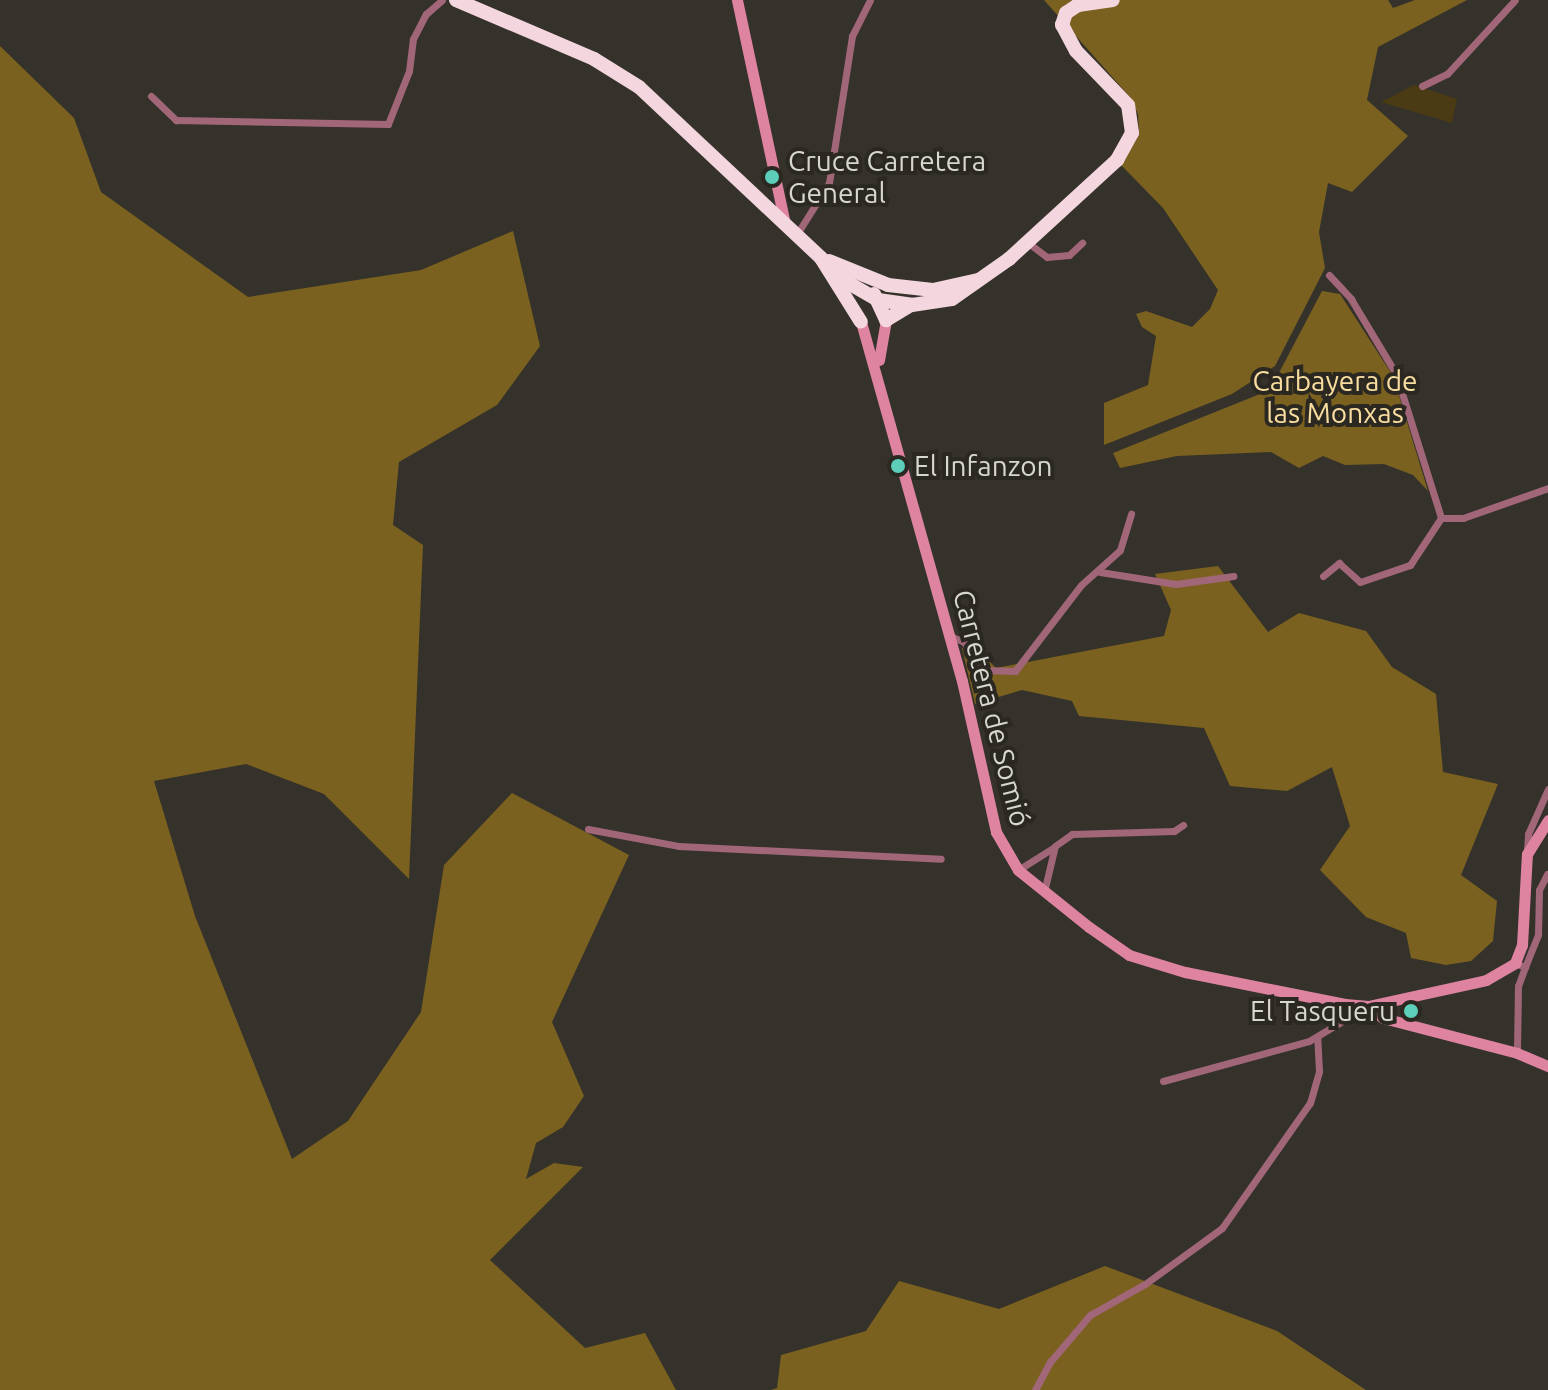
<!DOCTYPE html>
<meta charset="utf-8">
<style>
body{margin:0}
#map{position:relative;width:1548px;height:1390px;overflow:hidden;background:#35322b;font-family:Ubuntu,sans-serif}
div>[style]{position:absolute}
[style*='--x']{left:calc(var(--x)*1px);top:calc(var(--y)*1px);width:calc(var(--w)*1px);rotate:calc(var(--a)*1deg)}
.green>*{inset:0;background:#4a3b14}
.forest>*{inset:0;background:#7b611f}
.street>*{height:7px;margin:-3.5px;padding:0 3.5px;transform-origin:3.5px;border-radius:3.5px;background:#a16779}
.secondary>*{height:11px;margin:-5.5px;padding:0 5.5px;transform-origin:5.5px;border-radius:5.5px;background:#de84a1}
.highway>*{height:14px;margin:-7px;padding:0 7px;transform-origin:7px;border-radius:7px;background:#f4d6de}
.dots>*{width:22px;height:22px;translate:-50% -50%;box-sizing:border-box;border:4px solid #2b2822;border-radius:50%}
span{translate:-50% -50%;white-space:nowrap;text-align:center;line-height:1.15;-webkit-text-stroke:8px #2b2822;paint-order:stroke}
.poi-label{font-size:28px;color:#d8d6d1}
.left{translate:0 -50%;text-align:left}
.right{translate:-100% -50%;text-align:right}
.park-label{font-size:28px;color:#f8dd9f}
.street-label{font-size:28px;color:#d8d6d1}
</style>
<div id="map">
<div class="green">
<div style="clip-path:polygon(1414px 85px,1457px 99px,1452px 123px,1381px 102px)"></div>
</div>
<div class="forest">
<div style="clip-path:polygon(1044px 0,1388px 0,1393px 8px,1415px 0,1467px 0,1378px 47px,1367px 100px,1408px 136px,1352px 192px,1328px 183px,1319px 232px,1325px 268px,1275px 366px,1232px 394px,1104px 445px,1104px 403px,1148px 385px,1156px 336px,1142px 327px,1136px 314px,1146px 311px,1192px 327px,1210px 309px,1218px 290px,1163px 208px,1121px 165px,1139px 135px,1138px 114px,1130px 97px)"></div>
<div style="clip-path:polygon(0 46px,74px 118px,101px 192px,248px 297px,421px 270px,513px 231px,540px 346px,497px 405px,399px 462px,393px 525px,423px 545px,409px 879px,324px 794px,246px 764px,154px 781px,195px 916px,292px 1159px,348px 1121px,421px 1012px,444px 865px,512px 793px,629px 855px,552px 1022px,584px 1096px,563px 1127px,536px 1143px,526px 1179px,554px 1163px,583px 1167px,490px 1260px,585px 1348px,645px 1333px,676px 1390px,0 1390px)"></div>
<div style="clip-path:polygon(1322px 291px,1340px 294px,1393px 376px,1428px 491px,1413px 475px,1384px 464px,1345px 465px,1323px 456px,1299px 468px,1271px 452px,1177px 456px,1120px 468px,1113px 453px,1270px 390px)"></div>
<div style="clip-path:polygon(1218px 566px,1268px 632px,1299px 613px,1366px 631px,1392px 667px,1436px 694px,1443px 772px,1498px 784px,1461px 875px,1497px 901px,1493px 941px,1471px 961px,1446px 965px,1411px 958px,1406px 933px,1366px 917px,1320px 870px,1350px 826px,1332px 767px,1287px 791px,1230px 786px,1204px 728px,1079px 716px,1072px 701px,1022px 690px,975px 704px,962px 648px,982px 654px,996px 668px,1164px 636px,1171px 610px,1155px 574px)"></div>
<div style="clip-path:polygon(1105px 1266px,1277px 1331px,1366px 1390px,771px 1390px,777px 1388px,781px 1355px,866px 1331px,899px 1281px,999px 1309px)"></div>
</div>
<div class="street">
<div style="--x:1422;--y:86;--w:28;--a:-26"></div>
<div style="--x:1447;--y:74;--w:100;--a:-47.4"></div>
<div style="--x:151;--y:96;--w:35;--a:44"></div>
<div style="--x:176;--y:120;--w:212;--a:1.1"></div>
<div style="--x:388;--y:124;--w:57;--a:-68.4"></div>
<div style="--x:409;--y:71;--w:32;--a:-83"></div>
<div style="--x:413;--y:39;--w:28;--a:-63"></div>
<div style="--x:426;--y:14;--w:21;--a:-41"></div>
<div style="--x:797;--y:234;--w:60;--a:-57.9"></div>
<div style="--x:829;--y:183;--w:149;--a:-81.1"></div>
<div style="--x:852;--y:36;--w:40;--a:-63.4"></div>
<div style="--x:1027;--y:242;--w:25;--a:37"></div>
<div style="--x:1047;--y:257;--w:22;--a:-5"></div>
<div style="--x:1069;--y:255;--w:18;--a:-43"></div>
<div style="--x:1329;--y:275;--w:33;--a:47"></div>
<div style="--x:1351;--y:299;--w:87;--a:59"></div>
<div style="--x:1396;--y:374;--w:151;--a:72.6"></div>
<div style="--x:1441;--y:518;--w:22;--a:0"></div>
<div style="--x:1463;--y:518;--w:90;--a:-19.4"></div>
<div style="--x:1100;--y:572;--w:77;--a:9"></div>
<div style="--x:1176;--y:584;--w:58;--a:-8"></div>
<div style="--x:1323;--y:576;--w:21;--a:-39"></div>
<div style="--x:1339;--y:563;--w:28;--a:42"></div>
<div style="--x:1360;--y:582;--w:53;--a:-18.8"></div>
<div style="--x:1410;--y:565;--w:56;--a:-56.6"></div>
<div style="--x:950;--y:636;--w:15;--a:23"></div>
<div style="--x:964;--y:642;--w:34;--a:56"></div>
<div style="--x:983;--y:670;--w:32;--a:2"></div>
<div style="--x:1015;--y:671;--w:108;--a:-52.5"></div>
<div style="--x:1081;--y:585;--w:52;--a:-41.9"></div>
<div style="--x:1120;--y:550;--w:38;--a:-73"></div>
<div style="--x:588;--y:829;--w:93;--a:10.6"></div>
<div style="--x:679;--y:846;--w:262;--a:2.8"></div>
<div style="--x:1527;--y:850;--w:16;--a:-86"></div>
<div style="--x:1528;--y:834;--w:49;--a:-66"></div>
<div style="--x:1018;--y:870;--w:41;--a:-32.2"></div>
<div style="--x:1044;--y:892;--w:47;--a:-76.6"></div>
<div style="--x:1055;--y:846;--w:21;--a:-35"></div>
<div style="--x:1072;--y:834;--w:102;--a:-1.7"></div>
<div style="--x:1174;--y:831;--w:11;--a:-34"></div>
<div style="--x:1515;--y:963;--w:11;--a:22"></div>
<div style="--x:1525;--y:967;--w:20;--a:110"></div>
<div style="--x:1518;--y:986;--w:67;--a:90.9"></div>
<div style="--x:1525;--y:967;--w:35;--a:-68"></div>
<div style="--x:1538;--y:935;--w:45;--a:-88.7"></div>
<div style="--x:1539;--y:890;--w:18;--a:-63"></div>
<div style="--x:1163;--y:1081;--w:151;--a:-15.3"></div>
<div style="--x:1309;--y:1041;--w:66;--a:-30.8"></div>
<div style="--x:1035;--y:1390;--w:32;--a:-62"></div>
<div style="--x:1050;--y:1362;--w:62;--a:-49.6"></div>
<div style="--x:1090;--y:1315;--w:63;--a:-29.4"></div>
<div style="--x:1145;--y:1284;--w:95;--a:-36"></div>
<div style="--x:1222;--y:1228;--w:153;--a:-54.9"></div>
<div style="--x:1310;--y:1103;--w:33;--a:-74"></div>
<div style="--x:1319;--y:1071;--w:34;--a:-93"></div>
</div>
<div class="secondary">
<div style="--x:737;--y:0;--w:228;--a:77.9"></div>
<div style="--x:861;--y:322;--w:373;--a:74.3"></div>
<div style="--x:962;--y:681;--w:155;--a:77.3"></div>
<div style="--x:996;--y:832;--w:44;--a:59.9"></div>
<div style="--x:1018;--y:870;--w:91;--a:38.8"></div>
<div style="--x:1089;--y:927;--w:49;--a:35"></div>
<div style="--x:1129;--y:955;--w:59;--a:16.9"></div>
<div style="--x:1185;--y:972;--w:163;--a:11.3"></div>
<div style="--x:1345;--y:1004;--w:23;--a:5"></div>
<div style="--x:1368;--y:1006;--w:121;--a:-12.4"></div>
<div style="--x:1486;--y:980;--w:34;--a:-30"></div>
<div style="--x:1515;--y:963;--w:19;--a:-69"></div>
<div style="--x:1522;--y:945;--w:91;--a:-86.9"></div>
<div style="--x:1527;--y:854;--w:40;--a:-58"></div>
<div style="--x:879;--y:360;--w:41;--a:-80.1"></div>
<div style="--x:1368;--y:1006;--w:19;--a:39"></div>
<div style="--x:1383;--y:1018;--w:138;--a:14.6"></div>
<div style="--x:1517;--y:1053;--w:34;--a:23"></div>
</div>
<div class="highway">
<div style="--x:456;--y:0;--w:150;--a:23.1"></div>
<div style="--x:594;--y:59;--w:53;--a:31.9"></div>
<div style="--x:639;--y:87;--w:250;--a:43.2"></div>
<div style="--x:821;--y:258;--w:75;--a:58"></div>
<div style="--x:829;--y:261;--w:64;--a:22.1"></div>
<div style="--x:888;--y:285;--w:45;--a:6.3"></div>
<div style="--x:933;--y:290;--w:46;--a:-12.5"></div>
<div style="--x:838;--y:277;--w:46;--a:29.9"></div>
<div style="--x:878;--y:300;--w:34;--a:8"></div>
<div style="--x:912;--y:305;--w:40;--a:-8.5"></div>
<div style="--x:952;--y:299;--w:70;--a:-35.1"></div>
<div style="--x:1009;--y:259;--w:147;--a:-42.5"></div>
<div style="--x:1117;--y:160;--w:31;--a:-61"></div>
<div style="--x:1132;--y:133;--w:28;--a:-98"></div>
<div style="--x:1128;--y:105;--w:75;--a:-133.9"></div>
<div style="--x:1076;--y:51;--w:30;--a:-118"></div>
<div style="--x:1062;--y:25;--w:13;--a:-72"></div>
<div style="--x:1066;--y:13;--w:14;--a:-34"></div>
<div style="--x:1078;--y:5;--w:35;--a:-8"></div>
<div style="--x:874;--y:294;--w:29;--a:65"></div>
<div style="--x:886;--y:320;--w:27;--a:-31"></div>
</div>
<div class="dots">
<div style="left:772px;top:177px;background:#5cceba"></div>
<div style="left:898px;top:466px;background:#5cceba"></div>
<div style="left:1411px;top:1011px;background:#5cceba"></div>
</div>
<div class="poi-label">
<span class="left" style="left:788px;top:177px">Cruce Carretera<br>General</span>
<span class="left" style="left:914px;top:466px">El Infanzon</span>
<span class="right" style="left:1395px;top:1011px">El Tasqueru</span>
</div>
<div class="park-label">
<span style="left:1335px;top:397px">Carbayera de<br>las Monxas</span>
</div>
<div class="street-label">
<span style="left:992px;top:708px;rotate:76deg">Carretera de Somió</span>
</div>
</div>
